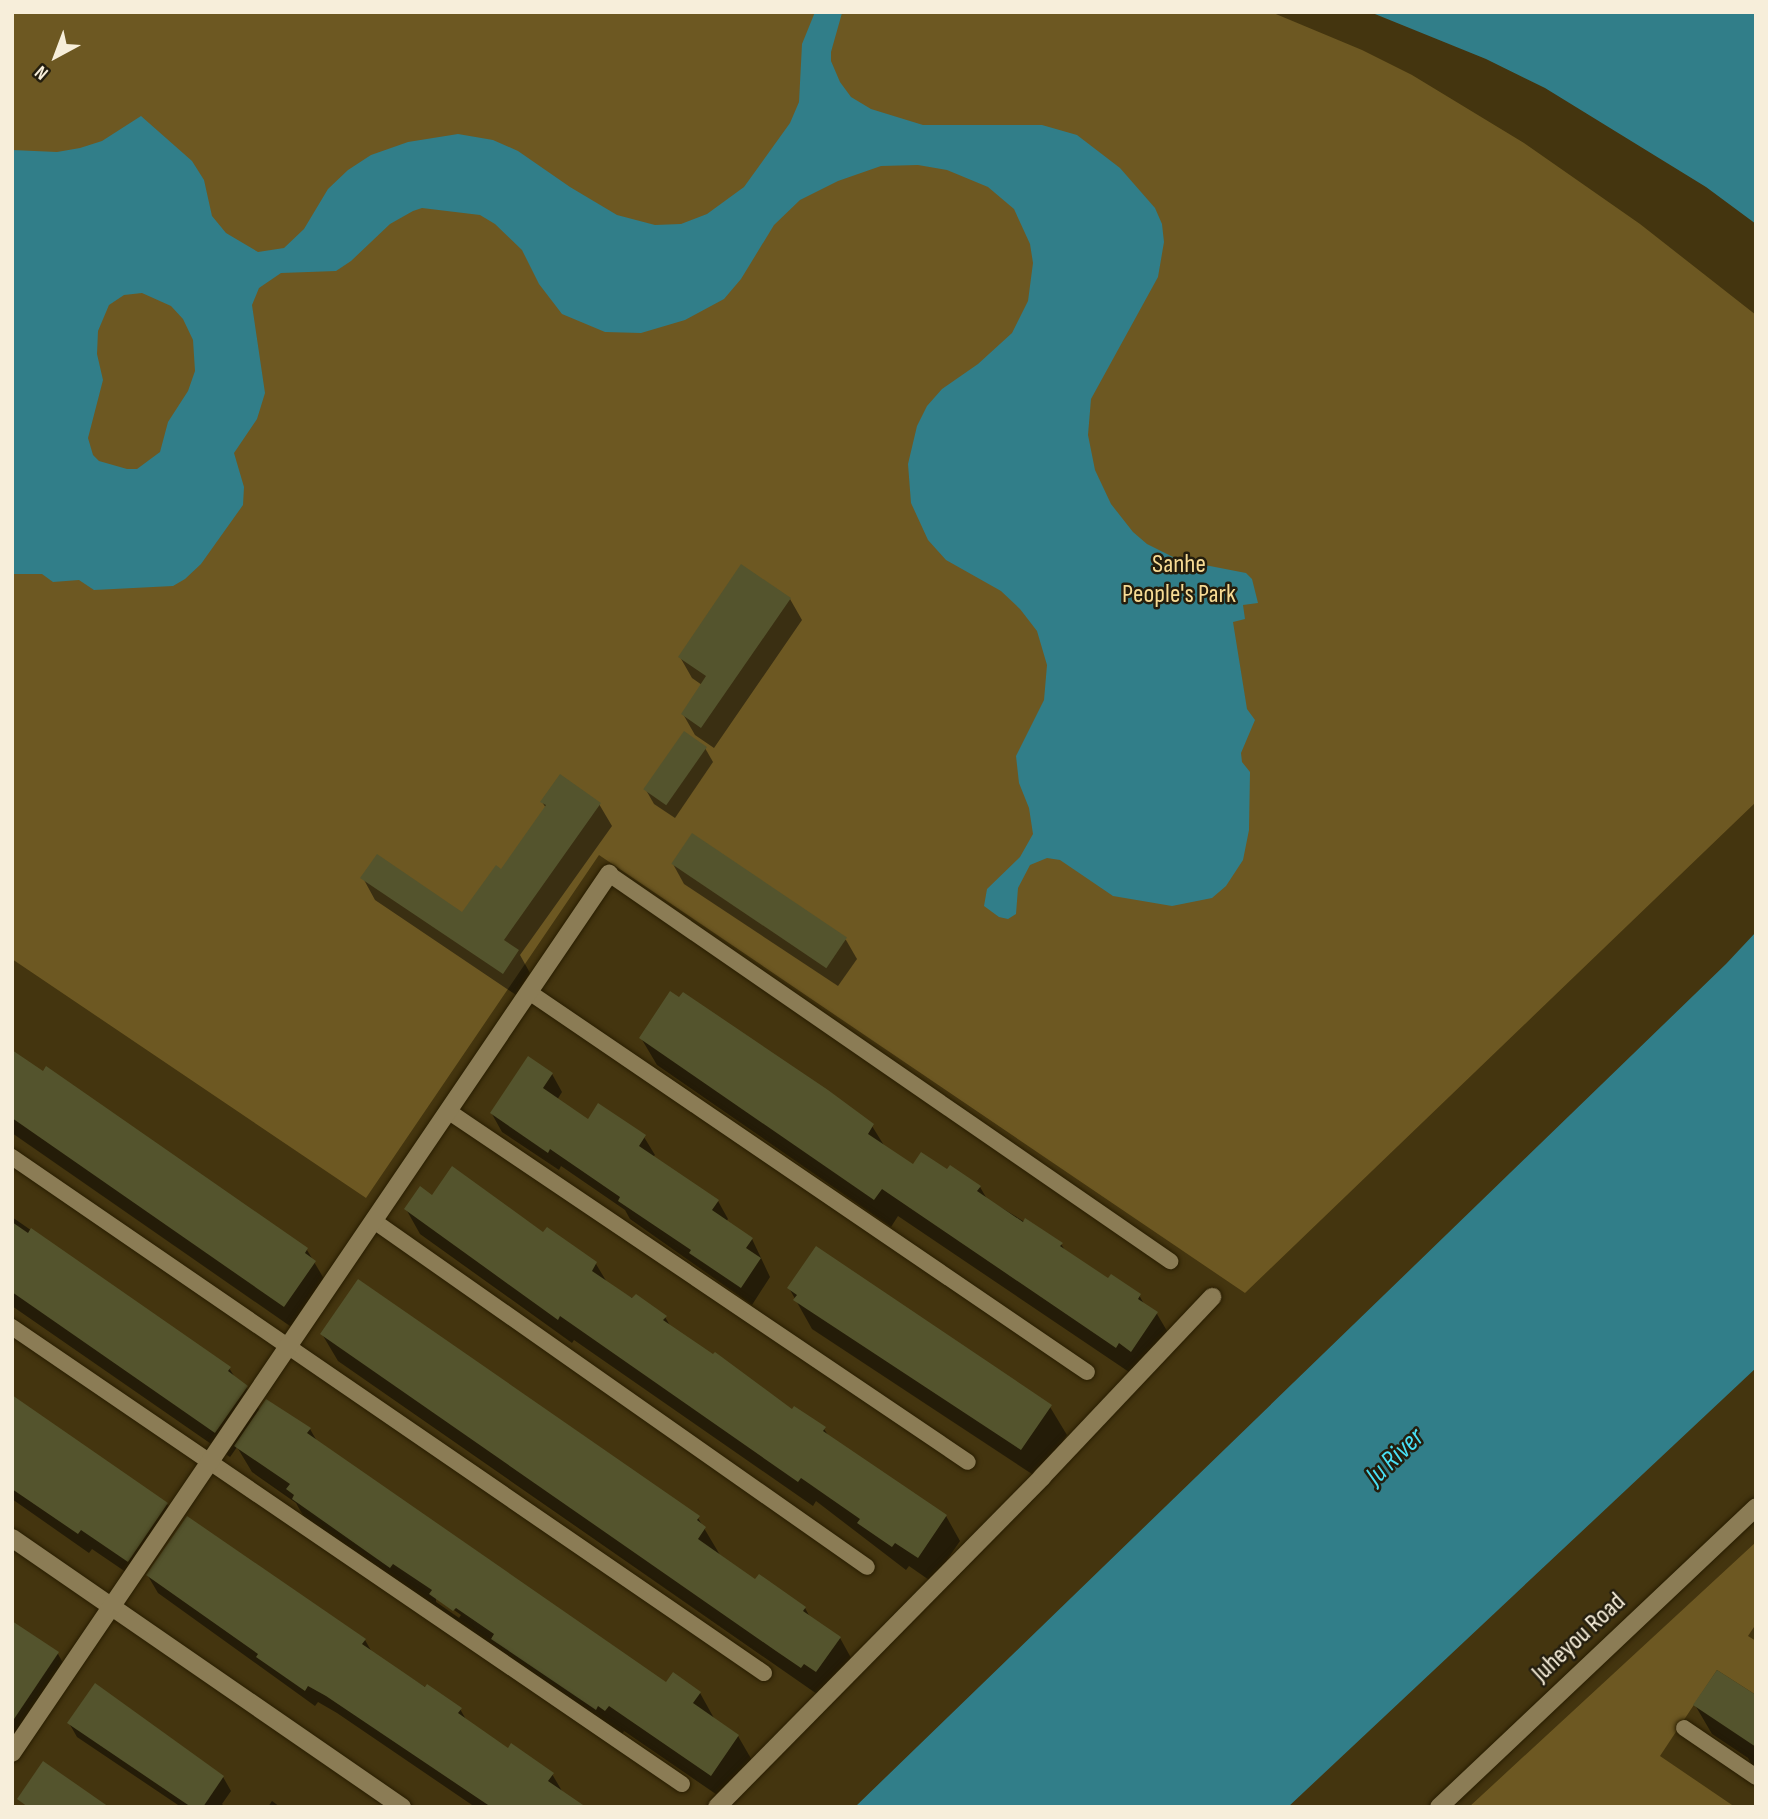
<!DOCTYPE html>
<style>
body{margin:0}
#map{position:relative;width:1768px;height:1819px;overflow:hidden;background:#44350f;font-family:"Sofia Sans Condensed",sans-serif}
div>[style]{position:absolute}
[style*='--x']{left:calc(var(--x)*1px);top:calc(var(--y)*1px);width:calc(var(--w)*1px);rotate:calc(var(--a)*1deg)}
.green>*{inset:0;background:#6d5822}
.water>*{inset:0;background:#317e89}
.shadow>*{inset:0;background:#0007}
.building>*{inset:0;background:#54542d;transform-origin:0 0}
.roads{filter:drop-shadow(0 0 2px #281d01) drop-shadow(0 0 2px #281d01)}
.lane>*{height:16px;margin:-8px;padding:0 8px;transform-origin:8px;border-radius:8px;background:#8b7c55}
.street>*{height:18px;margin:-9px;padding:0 9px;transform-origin:9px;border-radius:9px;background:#8b7c55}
span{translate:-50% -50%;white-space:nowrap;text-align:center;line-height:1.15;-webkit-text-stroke:5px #241e0e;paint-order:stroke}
.park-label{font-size:26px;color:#f7db94}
.street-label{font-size:26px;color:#f7eeda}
.water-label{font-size:28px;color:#49dff4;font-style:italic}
.frame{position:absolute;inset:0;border:14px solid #f7eeda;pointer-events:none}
.north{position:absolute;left:21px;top:21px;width:70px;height:70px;-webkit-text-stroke:5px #241e0e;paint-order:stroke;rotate:221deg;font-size:19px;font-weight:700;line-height:28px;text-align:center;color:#f7eeda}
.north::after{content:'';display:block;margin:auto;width:24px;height:32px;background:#f7eeda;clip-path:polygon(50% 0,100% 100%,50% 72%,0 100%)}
</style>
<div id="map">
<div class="green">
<div style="clip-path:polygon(12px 12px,1271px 12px,1362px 50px,1412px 75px,1524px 143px,1640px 224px,1756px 315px,1756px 802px,1245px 1293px,599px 855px,366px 1198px,12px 959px)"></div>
<div style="clip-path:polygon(1756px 1542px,1756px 1624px,1748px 1636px,1756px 1641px,1756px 1695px,1717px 1670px,1660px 1756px,1735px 1807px,1469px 1807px)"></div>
</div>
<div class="water">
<div style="clip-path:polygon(evenodd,815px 12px,842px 13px,831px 52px,831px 61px,840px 82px,851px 97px,871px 109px,923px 125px,1042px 125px,1077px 135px,1120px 168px,1155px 208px,1162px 224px,1164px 242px,1158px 277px,1091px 399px,1088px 435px,1095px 470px,1111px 504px,1133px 532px,1147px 544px,1179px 560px,1246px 573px,1252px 579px,1258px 603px,1243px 605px,1245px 619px,1233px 622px,1247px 709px,1255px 720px,1241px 753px,1242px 762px,1250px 772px,1249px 830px,1243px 860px,1226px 886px,1212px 898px,1172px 906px,1113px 896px,1060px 860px,1047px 858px,1030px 865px,1018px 888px,1016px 914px,1008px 919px,999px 917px,984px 906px,987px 889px,1020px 857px,1033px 834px,1029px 808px,1019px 783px,1016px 756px,1044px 700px,1047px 665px,1037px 631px,1020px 609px,1001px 591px,946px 560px,928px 540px,911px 503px,908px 464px,917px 426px,927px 406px,942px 389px,978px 364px,1012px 333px,1028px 301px,1033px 263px,1030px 244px,1014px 209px,988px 187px,947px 170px,918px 165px,881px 166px,838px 181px,800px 200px,774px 225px,741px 279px,724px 299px,685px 320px,641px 333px,605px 332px,562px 314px,539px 284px,522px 250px,495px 224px,480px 215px,422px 208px,413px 211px,390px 224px,351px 261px,336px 271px,281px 273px,259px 288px,252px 305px,265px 393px,257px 419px,234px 453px,244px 487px,243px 505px,201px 564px,185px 579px,173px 586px,94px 590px,79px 580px,53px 582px,42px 574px,12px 574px,12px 150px,57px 152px,80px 148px,102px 141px,141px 116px,192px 161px,204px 180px,212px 216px,226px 233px,258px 252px,284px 248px,304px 229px,328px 189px,348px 170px,371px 155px,408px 142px,458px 134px,493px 140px,518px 151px,570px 187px,617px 215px,655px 225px,681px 224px,707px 214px,744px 187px,790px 123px,799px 102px,802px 44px,815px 12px,142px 293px,171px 306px,183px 319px,193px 340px,195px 371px,188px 391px,168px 422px,160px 452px,137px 469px,127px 469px,99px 461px,93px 455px,88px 438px,103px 380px,97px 354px,98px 331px,109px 305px,124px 295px,142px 293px)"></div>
<div style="clip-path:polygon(1370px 12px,1756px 12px,1756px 224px,1706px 187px,1545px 88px,1486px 59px)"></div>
<div style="clip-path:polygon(1756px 932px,1756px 1368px,1288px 1807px,855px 1807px,1726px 964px)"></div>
</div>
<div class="shadow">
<div style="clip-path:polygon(790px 599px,802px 620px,714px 748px,695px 735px,683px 714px,702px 685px,692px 678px,680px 657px)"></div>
<div style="clip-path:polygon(705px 748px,713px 762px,675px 818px,654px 804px,646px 790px)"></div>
<div style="clip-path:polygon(542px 802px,599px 804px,612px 826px,520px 955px,530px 973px,516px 995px,375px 900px,363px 878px,463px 914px,502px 872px,546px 808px)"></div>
<div style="clip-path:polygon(673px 864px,846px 940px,857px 959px,838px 986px,684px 884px)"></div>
<div style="clip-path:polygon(641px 1038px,872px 1126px,885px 1147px,913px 1166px,947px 1172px,980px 1187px,987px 1199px,1061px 1244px,1066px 1252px,1108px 1281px,1139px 1295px,1145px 1306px,1157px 1314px,1173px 1341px,1148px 1379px,1135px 1370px,1132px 1374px,898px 1216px,891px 1227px,657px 1065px)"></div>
<div style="clip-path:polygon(12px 1052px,307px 1250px,330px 1289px,300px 1333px,12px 1133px)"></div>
<div style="clip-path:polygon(552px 1074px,562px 1092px,557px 1100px,588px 1121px,644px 1137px,655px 1155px,653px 1157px,718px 1201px,728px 1219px,726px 1222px,752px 1239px,770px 1277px,752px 1305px,630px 1219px,625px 1210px,561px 1166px,559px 1170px,502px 1132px,492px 1114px)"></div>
<div style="clip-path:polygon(433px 1197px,544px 1235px,547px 1230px,596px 1264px,608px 1284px,665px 1317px,672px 1329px,792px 1412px,824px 1429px,830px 1438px,946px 1516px,960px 1541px,932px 1582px,909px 1566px,906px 1570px,816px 1501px,813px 1506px,574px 1340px,572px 1343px,420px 1234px,406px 1209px)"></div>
<div style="clip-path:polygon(evenodd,12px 1217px,229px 1368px,236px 1379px,246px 1387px,260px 1411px,310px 1429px,318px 1443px,666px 1685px,700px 1693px,715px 1720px,738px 1736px,753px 1762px,726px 1801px,624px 1731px,621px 1736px,309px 1526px,296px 1503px,252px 1472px,237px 1447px,230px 1457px,12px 1306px,12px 1217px,436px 1597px,461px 1615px,459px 1618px,436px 1602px,436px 1597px)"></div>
<div style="clip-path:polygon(789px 1288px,1050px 1407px,1067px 1435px,1038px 1478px,812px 1329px)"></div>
<div style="clip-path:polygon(322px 1334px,698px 1518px,720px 1555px,756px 1581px,805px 1608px,811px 1619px,840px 1638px,855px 1665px,832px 1698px,820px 1689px,817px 1694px,338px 1361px)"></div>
<div style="clip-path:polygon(12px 1397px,167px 1504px,178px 1524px,139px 1581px,92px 1549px,89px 1553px,12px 1499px)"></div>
<div style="clip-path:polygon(148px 1576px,365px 1640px,373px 1654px,460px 1709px,468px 1723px,508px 1751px,552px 1774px,562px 1791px,582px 1807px,475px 1807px,337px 1713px,318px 1702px,315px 1706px,158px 1593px)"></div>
<div style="clip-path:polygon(12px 1623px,58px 1654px,71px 1677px,12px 1765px)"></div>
<div style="clip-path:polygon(1756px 1697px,1756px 1772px,1748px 1758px,1712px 1734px,1695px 1705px)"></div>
<div style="clip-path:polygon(69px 1723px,223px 1777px,231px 1791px,222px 1804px,225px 1807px,181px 1807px,77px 1737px)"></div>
<div style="clip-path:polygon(272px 1801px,280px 1807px,268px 1807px)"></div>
</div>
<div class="building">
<div style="clip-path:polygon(741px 564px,791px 598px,701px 728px,681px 714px,706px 676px,678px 657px)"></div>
<div style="left:684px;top:731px;width:28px;height:71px;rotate:35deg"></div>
<div style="clip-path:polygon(560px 774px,601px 803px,504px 940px,519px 950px,503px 974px,360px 878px,377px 854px,462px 912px,496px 865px,501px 869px,546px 805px,540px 802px)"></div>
<div style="left:692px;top:833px;width:187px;height:37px;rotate:34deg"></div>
<div style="clip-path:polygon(670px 991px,679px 997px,683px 992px,828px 1090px,874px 1124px,868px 1134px,913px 1164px,921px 1152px,947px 1169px,950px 1165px,981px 1186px,977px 1191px,1023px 1222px,1025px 1218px,1063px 1243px,1060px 1246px,1108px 1278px,1111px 1274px,1141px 1294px,1138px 1299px,1158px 1312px,1131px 1352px,1119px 1343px,1116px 1348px,882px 1189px,874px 1200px,639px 1038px)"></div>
<div style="clip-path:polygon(12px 1050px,43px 1071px,46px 1066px,308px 1248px,305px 1253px,316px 1261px,284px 1307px,12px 1118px)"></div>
<div style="clip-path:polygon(528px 1056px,553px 1073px,543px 1088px,588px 1119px,598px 1103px,646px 1135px,639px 1146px,719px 1200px,712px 1210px,753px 1238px,746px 1248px,761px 1258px,741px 1288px,689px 1253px,691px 1250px,618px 1201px,620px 1197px,550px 1149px,548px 1153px,490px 1113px)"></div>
<div style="clip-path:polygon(452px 1166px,543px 1232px,547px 1227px,597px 1262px,592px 1271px,632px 1298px,636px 1294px,667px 1316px,663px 1320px,713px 1354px,715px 1352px,792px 1409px,794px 1406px,826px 1427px,823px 1431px,947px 1515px,918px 1558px,895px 1543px,892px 1547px,857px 1523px,860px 1519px,801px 1478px,798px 1482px,560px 1316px,558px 1320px,404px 1209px,420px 1186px,432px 1195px)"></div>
<div style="clip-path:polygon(12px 1222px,28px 1233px,31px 1228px,231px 1367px,228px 1371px,248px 1386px,215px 1433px,12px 1292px)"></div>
<div style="clip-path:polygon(816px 1246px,1052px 1405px,1021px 1450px,793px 1300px,797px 1295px,787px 1288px)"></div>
<div style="clip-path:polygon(358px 1279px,700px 1516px,697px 1520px,706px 1527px,698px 1539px,755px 1579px,759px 1574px,806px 1607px,803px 1611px,841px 1637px,816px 1672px,804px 1664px,801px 1668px,776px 1651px,320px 1334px)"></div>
<div style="clip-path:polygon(12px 1395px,168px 1503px,128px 1562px,81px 1530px,78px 1534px,12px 1489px)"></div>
<div style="clip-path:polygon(266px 1399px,311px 1428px,307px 1433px,666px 1682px,673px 1672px,701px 1692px,693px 1703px,739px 1735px,711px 1776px,609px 1706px,605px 1711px,598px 1706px,596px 1710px,491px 1639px,494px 1634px,456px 1608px,453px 1611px,429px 1594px,432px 1590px,393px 1564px,390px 1568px,292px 1499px,294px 1495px,286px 1489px,290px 1484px,234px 1446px)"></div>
<div style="clip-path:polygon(187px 1516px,366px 1639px,362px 1644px,425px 1687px,427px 1684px,462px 1708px,458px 1713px,508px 1748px,511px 1743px,554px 1773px,548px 1781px,586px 1807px,491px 1807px,326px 1696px,308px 1686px,305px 1691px,256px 1657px,258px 1654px,146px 1575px)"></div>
<div style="clip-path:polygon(12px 1621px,59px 1652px,12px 1722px)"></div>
<div style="clip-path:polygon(1717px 1670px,1756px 1695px,1756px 1747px,1693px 1705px)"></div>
<div style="clip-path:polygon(95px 1683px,224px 1776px,203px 1807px,191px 1807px,67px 1723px)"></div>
<div style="clip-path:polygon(43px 1761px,109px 1807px,28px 1807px,17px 1799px)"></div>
</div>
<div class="roads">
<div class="lane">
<div style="--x:609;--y:874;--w:682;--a:34.6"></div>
<div style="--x:529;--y:992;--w:675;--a:34.26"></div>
<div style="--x:448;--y:1111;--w:627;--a:34.02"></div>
<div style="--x:12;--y:1157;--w:912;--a:34.46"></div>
<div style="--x:374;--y:1221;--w:602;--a:35.06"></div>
<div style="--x:12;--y:1327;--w:811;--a:34.3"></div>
<div style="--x:1684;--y:1728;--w:87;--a:34.2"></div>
</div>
<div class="street">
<div style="--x:12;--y:1538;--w:474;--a:34.6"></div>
<div style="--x:12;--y:1753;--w:1063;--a:-55.82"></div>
<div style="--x:717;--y:1807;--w:463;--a:-45.4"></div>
<div style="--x:1042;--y:1477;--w:248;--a:-46.6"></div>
<div style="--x:1439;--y:1807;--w:436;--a:-43.4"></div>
</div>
</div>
<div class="park-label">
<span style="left:1179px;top:580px">Sanhe<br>People's Park</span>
</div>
<div class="street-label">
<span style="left:1579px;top:1638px;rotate:-43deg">Juheyou Road</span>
</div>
<div class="water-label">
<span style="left:1395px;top:1457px;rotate:-44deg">Ju River</span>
</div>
<div class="frame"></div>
<div class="north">N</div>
</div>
